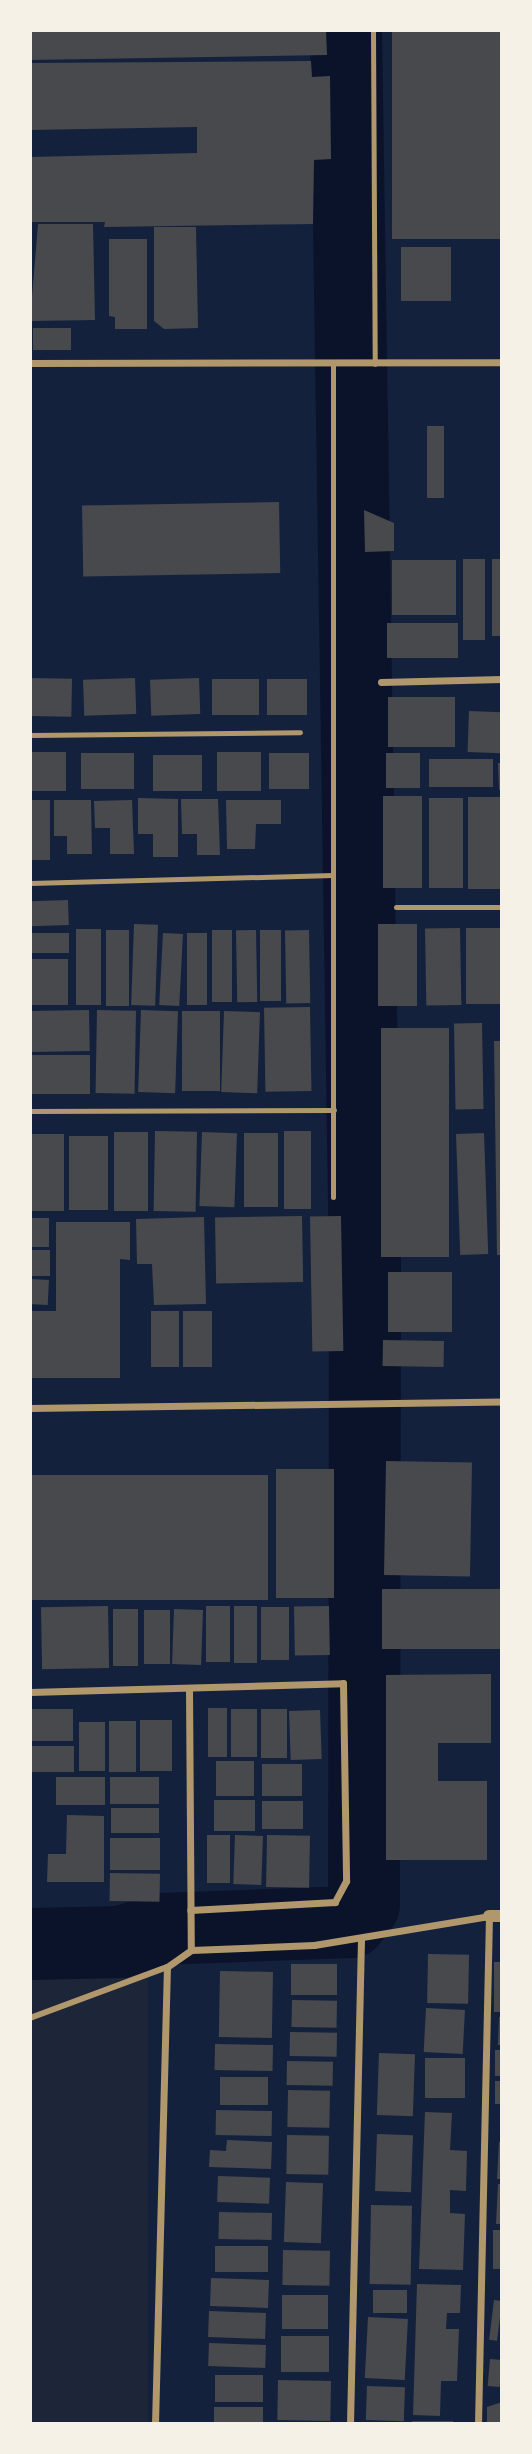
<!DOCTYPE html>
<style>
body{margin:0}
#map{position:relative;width:532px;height:2454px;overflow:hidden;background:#14213d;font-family:"PT Serif",serif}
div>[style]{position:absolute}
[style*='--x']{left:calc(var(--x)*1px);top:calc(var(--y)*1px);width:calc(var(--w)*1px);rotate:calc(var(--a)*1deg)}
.green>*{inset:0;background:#1d2539;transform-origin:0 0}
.river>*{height:72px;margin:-36px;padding:0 36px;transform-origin:36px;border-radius:36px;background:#0b132b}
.building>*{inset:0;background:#48494c;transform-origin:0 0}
.service>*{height:5px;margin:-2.5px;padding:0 2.5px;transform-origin:2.5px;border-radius:2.5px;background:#b1986c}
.pedestrian>*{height:6px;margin:-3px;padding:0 3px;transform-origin:3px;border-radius:3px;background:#b1986c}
.minor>*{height:7px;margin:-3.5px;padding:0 3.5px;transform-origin:3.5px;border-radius:3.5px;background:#b1986c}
.tertiary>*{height:12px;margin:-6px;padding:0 6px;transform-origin:6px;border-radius:6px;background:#b1986c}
span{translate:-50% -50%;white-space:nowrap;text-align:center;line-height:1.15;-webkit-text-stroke:6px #f6f1e7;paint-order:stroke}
.frame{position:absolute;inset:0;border:32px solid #f6f1e7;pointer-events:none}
</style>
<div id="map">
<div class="green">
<div style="left:30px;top:1950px;width:118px;height:474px"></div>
</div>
<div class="river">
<div style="--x:30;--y:1944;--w:91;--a:-1.3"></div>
<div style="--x:121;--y:1942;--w:41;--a:-18.4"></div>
<div style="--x:160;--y:1929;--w:191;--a:-2.1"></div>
<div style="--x:351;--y:1922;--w:21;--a:-53"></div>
<div style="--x:364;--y:1905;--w:637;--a:-89.91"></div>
<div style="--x:365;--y:1268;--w:1238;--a:-90.88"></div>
</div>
<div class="building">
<div style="clip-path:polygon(30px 30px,326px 30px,327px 55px,30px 60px)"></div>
<div style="left:392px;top:30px;width:110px;height:209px"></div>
<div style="clip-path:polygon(311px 61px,312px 77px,330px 76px,331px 159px,314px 160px,313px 224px,104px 227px,105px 222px,30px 222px,30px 157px,197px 153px,197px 127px,30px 130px,30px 63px)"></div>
<div style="clip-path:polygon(38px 224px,93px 224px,95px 320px,30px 321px)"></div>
<div style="clip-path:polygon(154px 227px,196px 227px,198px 328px,164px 329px,154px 321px)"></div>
<div style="clip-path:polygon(109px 239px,147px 239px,147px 329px,115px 329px,115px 317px,109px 316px)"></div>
<div style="left:401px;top:247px;width:50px;height:54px"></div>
<div style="left:33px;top:328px;width:38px;height:22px"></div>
<div style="left:427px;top:426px;width:17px;height:72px"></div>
<div style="left:279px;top:502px;width:71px;height:197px;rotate:89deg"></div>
<div style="clip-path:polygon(364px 510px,394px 523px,394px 551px,365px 552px)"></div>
<div style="left:485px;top:559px;width:81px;height:22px;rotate:90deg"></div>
<div style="left:492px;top:559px;width:10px;height:77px"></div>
<div style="left:392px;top:560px;width:64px;height:55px"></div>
<div style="left:458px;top:623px;width:35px;height:71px;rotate:90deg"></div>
<div style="left:30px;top:678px;width:42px;height:38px;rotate:1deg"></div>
<div style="left:135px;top:678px;width:36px;height:52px;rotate:88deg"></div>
<div style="left:199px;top:678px;width:36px;height:49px;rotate:88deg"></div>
<div style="left:212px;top:679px;width:47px;height:36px"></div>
<div style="left:307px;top:679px;width:36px;height:40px;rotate:90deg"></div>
<div style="left:388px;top:697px;width:67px;height:50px"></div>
<div style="left:469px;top:711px;width:33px;height:41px;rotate:2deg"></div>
<div style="left:30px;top:752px;width:36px;height:39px"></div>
<div style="left:217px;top:752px;width:44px;height:39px"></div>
<div style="left:81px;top:753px;width:53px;height:36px"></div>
<div style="left:269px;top:753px;width:40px;height:36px"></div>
<div style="left:386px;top:753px;width:34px;height:35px"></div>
<div style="left:153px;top:755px;width:49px;height:36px"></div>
<div style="left:429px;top:759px;width:64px;height:28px"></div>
<div style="clip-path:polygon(498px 763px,502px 763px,502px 790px,499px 790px)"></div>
<div style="left:422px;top:796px;width:92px;height:39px;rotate:90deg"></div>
<div style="left:468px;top:797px;width:34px;height:92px"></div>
<div style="clip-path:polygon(138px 798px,178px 799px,178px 857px,153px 857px,153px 834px,138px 834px)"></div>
<div style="left:429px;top:798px;width:34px;height:90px"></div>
<div style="clip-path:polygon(181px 799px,218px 799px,220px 855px,197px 855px,197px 834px,182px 834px)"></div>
<div style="left:30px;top:800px;width:20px;height:60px"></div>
<div style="clip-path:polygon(54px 800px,91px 800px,92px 854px,67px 854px,67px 836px,54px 836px)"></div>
<div style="clip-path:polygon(132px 800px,134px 854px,110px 854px,110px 828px,95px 828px,94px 801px)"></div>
<div style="clip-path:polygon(226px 800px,281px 800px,281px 824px,256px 824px,255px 849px,227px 849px)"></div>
<div style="left:68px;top:900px;width:25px;height:38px;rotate:88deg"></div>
<div style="left:134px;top:924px;width:24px;height:81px;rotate:2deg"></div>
<div style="left:378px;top:924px;width:39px;height:82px"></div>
<div style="left:460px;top:928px;width:77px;height:35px;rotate:89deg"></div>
<div style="left:500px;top:928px;width:76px;height:34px;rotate:90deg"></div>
<div style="left:76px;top:929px;width:25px;height:76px"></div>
<div style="left:106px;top:930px;width:23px;height:76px"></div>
<div style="left:212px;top:930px;width:20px;height:72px"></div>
<div style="left:256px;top:930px;width:72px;height:20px;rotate:89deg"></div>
<div style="left:260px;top:930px;width:21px;height:71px"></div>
<div style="left:309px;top:930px;width:73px;height:24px;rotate:89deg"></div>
<div style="left:30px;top:933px;width:39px;height:20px"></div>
<div style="left:163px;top:933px;width:20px;height:72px;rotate:3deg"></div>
<div style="left:187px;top:933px;width:20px;height:72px"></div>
<div style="left:30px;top:959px;width:38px;height:46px"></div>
<div style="left:310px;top:1007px;width:84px;height:46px;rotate:89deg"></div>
<div style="left:89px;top:1010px;width:41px;height:59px;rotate:89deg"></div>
<div style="left:97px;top:1010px;width:39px;height:83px;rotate:1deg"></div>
<div style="left:141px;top:1010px;width:37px;height:82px;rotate:2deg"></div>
<div style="left:182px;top:1011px;width:38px;height:80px"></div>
<div style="left:224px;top:1011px;width:36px;height:81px;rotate:2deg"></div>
<div style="left:482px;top:1023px;width:86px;height:28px;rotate:89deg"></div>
<div style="left:381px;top:1028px;width:68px;height:229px"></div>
<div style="clip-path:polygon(494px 1041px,502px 1041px,502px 1255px,497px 1255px)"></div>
<div style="left:30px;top:1055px;width:60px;height:39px"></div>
<div style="left:155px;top:1131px;width:42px;height:80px;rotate:1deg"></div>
<div style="left:284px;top:1131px;width:27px;height:78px"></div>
<div style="left:114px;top:1132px;width:34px;height:79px"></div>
<div style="left:202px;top:1132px;width:35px;height:74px;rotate:2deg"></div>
<div style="left:244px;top:1133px;width:34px;height:74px"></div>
<div style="left:484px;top:1133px;width:121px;height:28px;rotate:88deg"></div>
<div style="left:30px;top:1134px;width:34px;height:77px"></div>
<div style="left:69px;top:1136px;width:39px;height:74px"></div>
<div style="left:302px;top:1216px;width:66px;height:87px;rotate:89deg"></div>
<div style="left:341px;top:1216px;width:135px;height:31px;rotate:89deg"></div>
<div style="clip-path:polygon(204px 1217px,206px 1304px,154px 1305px,152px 1264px,137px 1264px,136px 1219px)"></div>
<div style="left:30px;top:1218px;width:19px;height:29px"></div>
<div style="clip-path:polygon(56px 1222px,130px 1222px,130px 1260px,120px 1259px,120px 1378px,30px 1378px,30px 1311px,56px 1311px)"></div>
<div style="left:50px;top:1250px;width:26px;height:20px;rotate:90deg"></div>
<div style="left:388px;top:1272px;width:64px;height:60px"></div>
<div style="left:30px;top:1279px;width:19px;height:25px;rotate:3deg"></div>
<div style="left:151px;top:1311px;width:28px;height:56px"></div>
<div style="left:183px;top:1311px;width:29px;height:56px"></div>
<div style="left:383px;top:1340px;width:61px;height:26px;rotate:1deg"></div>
<div style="left:386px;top:1461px;width:86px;height:114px;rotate:1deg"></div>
<div style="left:276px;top:1469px;width:58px;height:129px"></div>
<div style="left:32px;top:1475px;width:236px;height:125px"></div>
<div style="left:502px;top:1589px;width:60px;height:120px;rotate:90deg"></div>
<div style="left:108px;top:1606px;width:62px;height:67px;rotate:89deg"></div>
<div style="left:206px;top:1606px;width:24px;height:56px"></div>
<div style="left:234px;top:1606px;width:23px;height:57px"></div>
<div style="left:329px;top:1606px;width:49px;height:35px;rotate:89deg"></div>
<div style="left:261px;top:1607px;width:28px;height:53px"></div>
<div style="left:113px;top:1609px;width:25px;height:57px"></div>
<div style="left:174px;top:1609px;width:29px;height:55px;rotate:2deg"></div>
<div style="left:144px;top:1610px;width:26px;height:54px"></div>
<div style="clip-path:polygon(491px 1674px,491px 1743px,438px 1743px,438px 1781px,487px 1781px,487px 1860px,386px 1860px,386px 1675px)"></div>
<div style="left:208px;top:1708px;width:19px;height:49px"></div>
<div style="left:32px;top:1709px;width:41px;height:32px"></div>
<div style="left:231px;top:1709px;width:26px;height:48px"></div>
<div style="left:261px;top:1709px;width:26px;height:49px"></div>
<div style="left:320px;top:1710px;width:49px;height:31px;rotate:88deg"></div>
<div style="left:140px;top:1720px;width:32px;height:51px"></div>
<div style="left:109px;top:1721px;width:27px;height:51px"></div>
<div style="left:79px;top:1722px;width:26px;height:49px"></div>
<div style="left:30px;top:1746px;width:44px;height:26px"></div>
<div style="left:216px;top:1761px;width:38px;height:35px"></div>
<div style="left:302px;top:1764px;width:32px;height:40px;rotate:90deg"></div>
<div style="left:56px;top:1777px;width:49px;height:28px"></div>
<div style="left:110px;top:1777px;width:49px;height:27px"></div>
<div style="left:214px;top:1800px;width:41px;height:31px"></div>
<div style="left:303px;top:1801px;width:28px;height:41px;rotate:90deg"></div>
<div style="left:111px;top:1808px;width:48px;height:25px"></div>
<div style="clip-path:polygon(67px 1815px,104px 1816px,104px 1882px,47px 1882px,48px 1854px,66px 1854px)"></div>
<div style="left:207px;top:1835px;width:23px;height:48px"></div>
<div style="left:235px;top:1835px;width:28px;height:49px;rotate:2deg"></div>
<div style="left:267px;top:1835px;width:43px;height:52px;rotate:1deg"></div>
<div style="left:110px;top:1838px;width:50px;height:32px"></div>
<div style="left:110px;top:1873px;width:50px;height:28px;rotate:1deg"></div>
<div style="left:428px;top:1954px;width:41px;height:49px;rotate:1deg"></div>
<div style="left:494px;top:1962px;width:8px;height:50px"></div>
<div style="left:291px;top:1964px;width:46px;height:31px"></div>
<div style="left:220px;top:1971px;width:53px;height:66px;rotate:1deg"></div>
<div style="left:292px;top:2000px;width:45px;height:27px;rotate:1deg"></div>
<div style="left:426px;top:2008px;width:39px;height:44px;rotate:3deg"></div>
<div style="clip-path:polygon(499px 2017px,502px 2017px,502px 2045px,498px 2045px)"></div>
<div style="left:290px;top:2032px;width:47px;height:24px;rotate:1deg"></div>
<div style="left:215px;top:2044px;width:58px;height:26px;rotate:1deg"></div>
<div style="left:495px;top:2050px;width:7px;height:26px"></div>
<div style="left:379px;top:2053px;width:36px;height:62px;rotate:2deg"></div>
<div style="left:425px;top:2058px;width:40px;height:40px"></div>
<div style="left:287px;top:2061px;width:46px;height:24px;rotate:1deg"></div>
<div style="left:220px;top:2077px;width:48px;height:28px"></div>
<div style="left:495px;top:2081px;width:7px;height:23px"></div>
<div style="left:288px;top:2090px;width:42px;height:37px;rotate:1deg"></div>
<div style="left:216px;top:2110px;width:56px;height:25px;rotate:1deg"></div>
<div style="clip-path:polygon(425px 2112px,452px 2113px,450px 2150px,467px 2151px,466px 2191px,450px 2190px,450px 2213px,465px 2214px,463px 2270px,419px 2269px)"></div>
<div style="left:377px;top:2134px;width:36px;height:57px;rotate:2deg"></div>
<div style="left:287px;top:2135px;width:42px;height:39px;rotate:1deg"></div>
<div style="clip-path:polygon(227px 2140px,272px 2142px,271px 2169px,209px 2167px,210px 2150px,226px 2151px)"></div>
<div style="clip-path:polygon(499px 2142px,502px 2142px,502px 2179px,497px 2179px)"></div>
<div style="left:218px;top:2176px;width:52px;height:26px;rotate:2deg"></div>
<div style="left:286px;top:2182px;width:37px;height:60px;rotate:2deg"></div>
<div style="clip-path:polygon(498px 2184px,502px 2184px,502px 2224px,496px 2224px)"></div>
<div style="left:371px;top:2205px;width:41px;height:79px;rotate:1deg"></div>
<div style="left:219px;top:2212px;width:53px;height:27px;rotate:1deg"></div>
<div style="left:493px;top:2230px;width:9px;height:39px"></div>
<div style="left:215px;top:2246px;width:53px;height:26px"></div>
<div style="left:283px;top:2250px;width:47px;height:35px;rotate:1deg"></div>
<div style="left:211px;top:2278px;width:58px;height:28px;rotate:2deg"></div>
<div style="clip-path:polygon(417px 2284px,461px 2285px,460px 2313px,447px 2313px,446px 2329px,459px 2329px,457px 2381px,441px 2381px,440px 2416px,413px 2415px)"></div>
<div style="left:373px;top:2290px;width:34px;height:23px"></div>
<div style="left:282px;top:2295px;width:46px;height:34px"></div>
<div style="left:494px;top:2300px;width:8px;height:40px;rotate:7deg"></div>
<div style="left:209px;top:2311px;width:57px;height:26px;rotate:2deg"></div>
<div style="left:368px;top:2317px;width:40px;height:61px;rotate:3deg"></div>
<div style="left:281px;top:2336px;width:48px;height:36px"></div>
<div style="left:209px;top:2343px;width:57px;height:23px;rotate:2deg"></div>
<div style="left:490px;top:2359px;width:12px;height:27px;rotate:5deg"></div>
<div style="left:215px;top:2375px;width:48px;height:27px"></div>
<div style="left:278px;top:2380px;width:53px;height:40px;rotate:1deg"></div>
<div style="left:367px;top:2386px;width:38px;height:34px;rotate:2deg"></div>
<div style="clip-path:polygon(502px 2402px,502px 2424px,487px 2424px,487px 2407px)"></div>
<div style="left:214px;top:2407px;width:49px;height:17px"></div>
<div style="left:412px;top:2421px;width:41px;height:3px"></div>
</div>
<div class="service">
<div style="--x:373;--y:30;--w:334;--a:89.7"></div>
<div style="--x:30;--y:735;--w:270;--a:-0.6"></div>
<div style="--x:30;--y:883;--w:303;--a:-1.5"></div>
<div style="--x:396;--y:907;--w:106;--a:0"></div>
<div style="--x:30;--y:1111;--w:304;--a:-0.2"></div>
<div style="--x:333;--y:1197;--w:831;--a:-90"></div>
</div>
<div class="pedestrian">
<div style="--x:30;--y:2018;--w:146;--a:-20.4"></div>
</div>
<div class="minor">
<div style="--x:30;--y:363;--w:472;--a:-0.1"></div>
<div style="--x:381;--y:682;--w:121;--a:-1.4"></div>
<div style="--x:30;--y:1408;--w:472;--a:-0.8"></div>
<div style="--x:189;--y:1688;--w:262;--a:89.6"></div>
<div style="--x:30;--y:1692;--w:313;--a:-1.6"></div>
<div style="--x:343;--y:1683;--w:198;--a:89.1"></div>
<div style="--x:346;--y:1881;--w:24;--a:118"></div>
<div style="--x:335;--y:1902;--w:145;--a:176.8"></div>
<div style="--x:155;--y:2424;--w:457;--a:-88.5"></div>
<div style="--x:167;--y:1967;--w:29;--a:-35"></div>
<div style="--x:191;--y:1950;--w:123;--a:-2.3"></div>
<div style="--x:314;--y:1945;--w:177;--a:-9.4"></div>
<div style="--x:489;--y:1916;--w:508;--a:91.24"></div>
<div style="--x:350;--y:2424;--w:485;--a:-88.7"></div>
</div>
<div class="tertiary">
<div style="--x:489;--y:1916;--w:13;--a:0"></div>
</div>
<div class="frame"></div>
</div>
